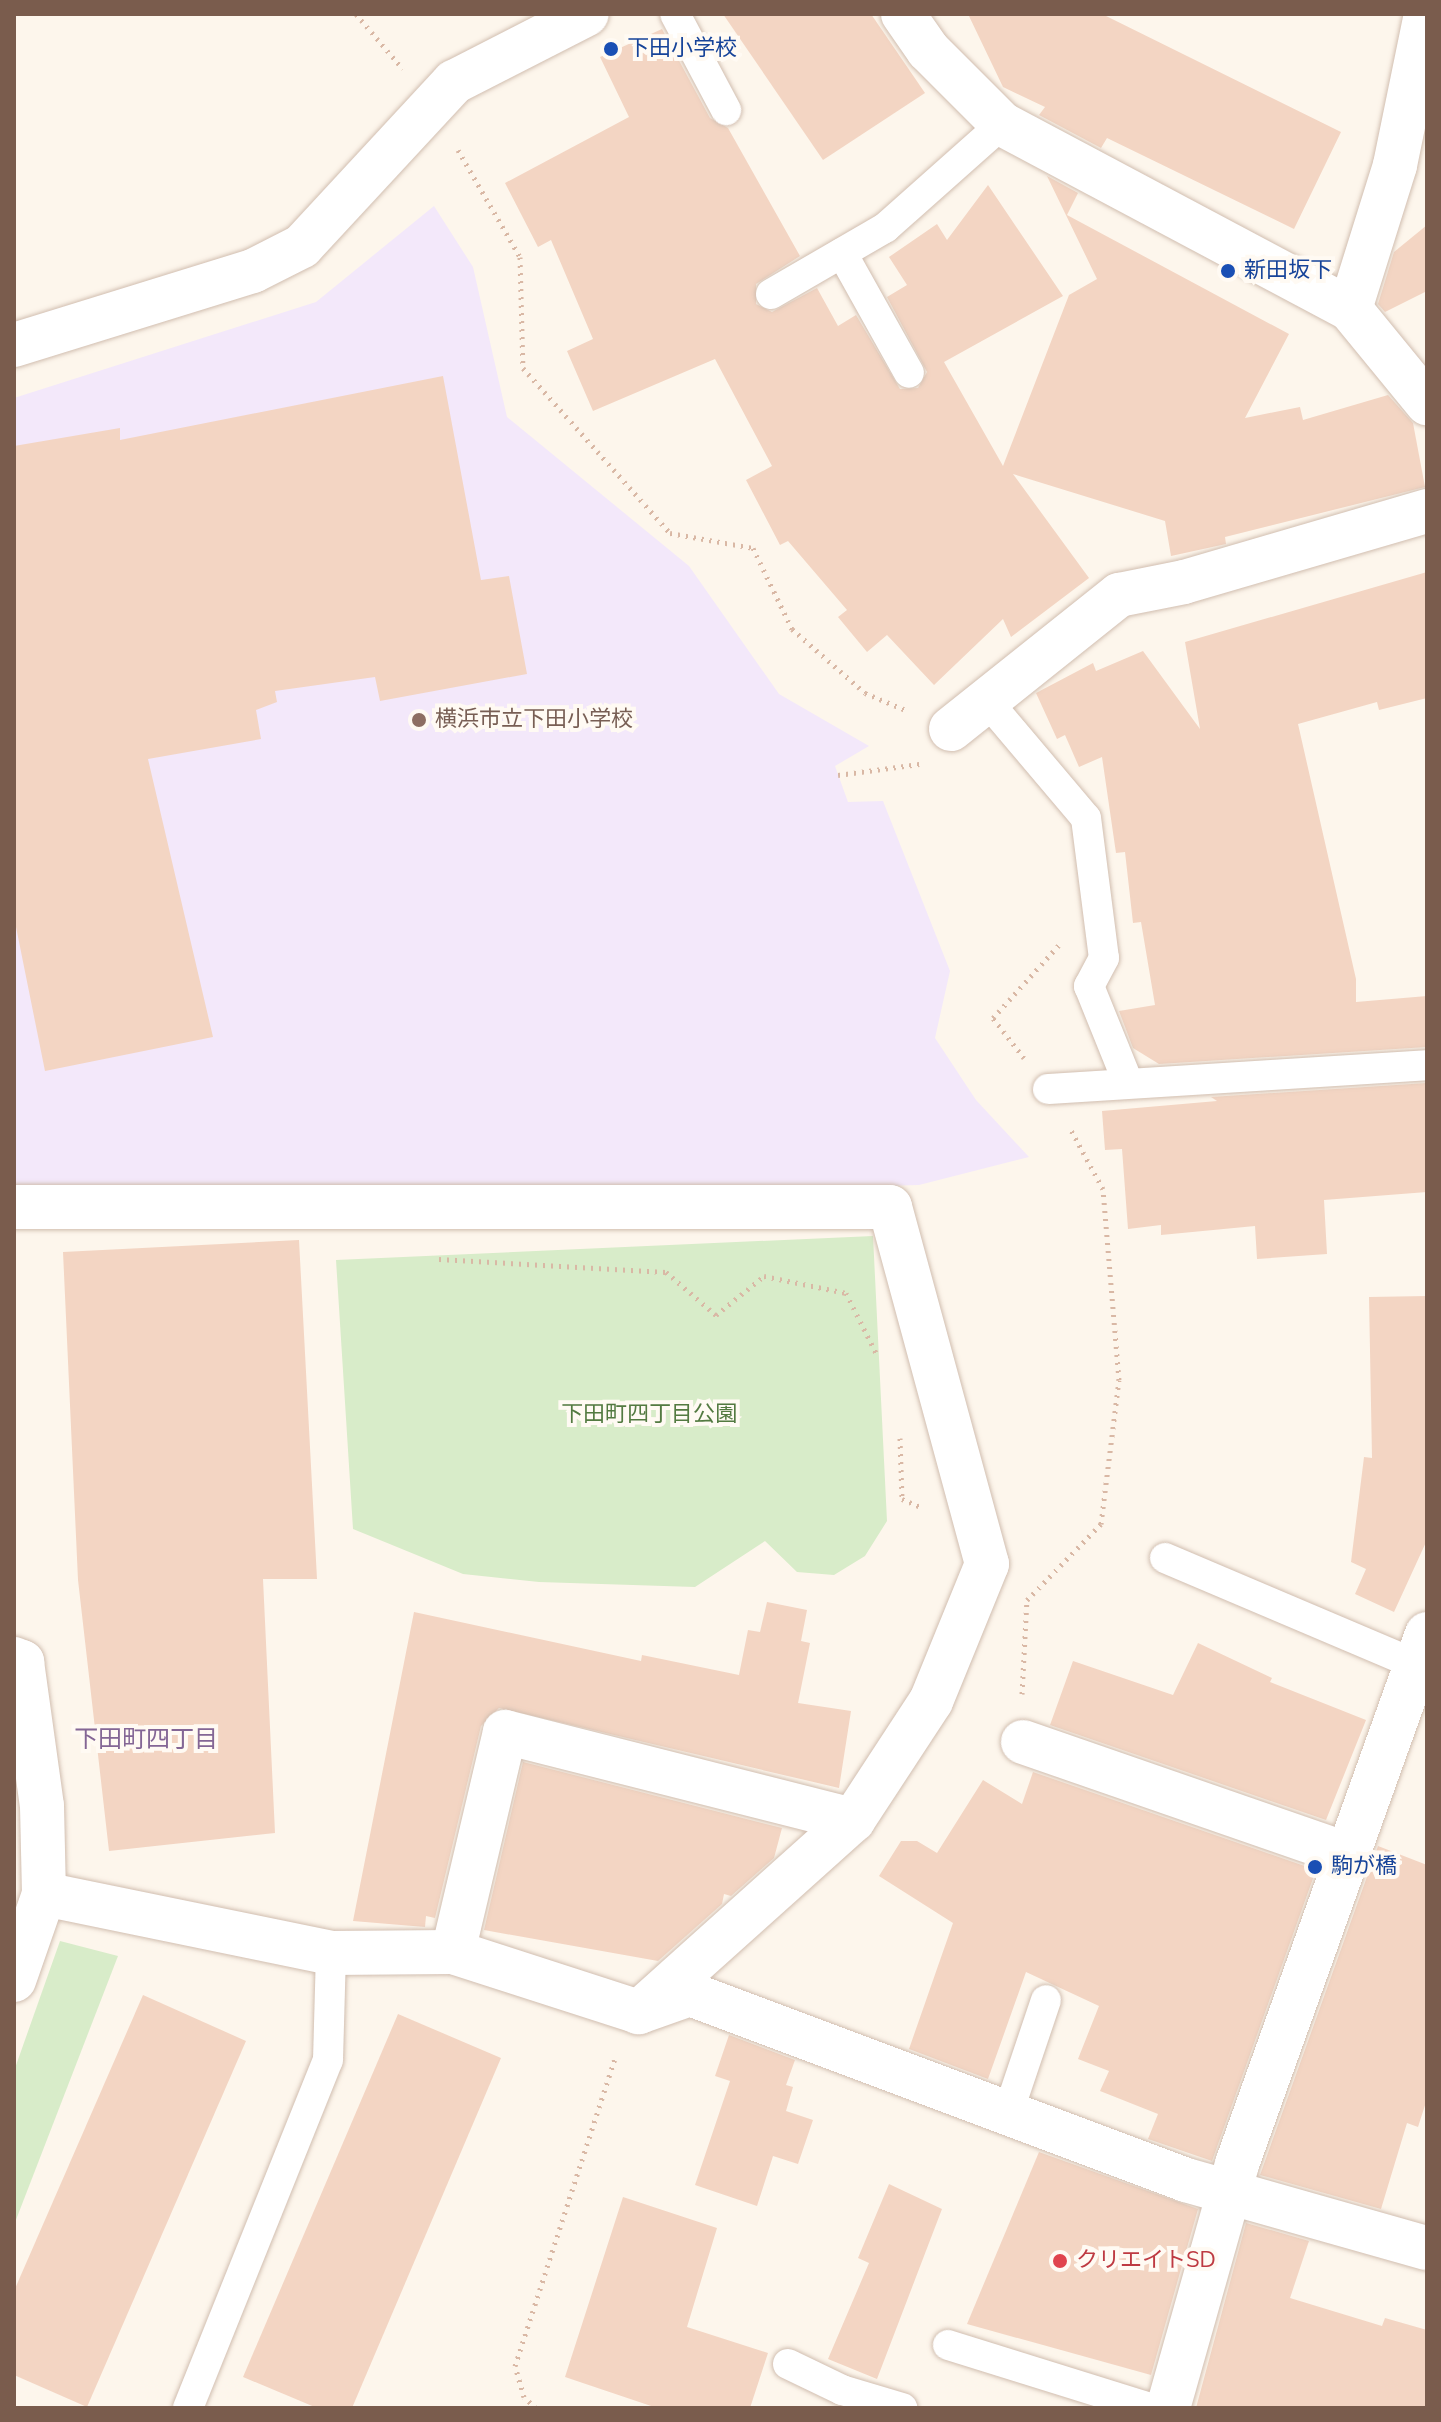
<!DOCTYPE html>
<meta charset="utf-8">
<style>
body{margin:0}
#map{position:relative;width:1441px;height:2422px;overflow:hidden;background:#fdf6ec;font-family:"Nunito Sans","Noto Sans JP",sans-serif}
div>[style]{position:absolute}
[style*='--x']{left:calc(var(--x)*1px);top:calc(var(--y)*1px);width:calc(var(--w)*1px);rotate:calc(var(--a)*1deg)}
.education>*{inset:0;background:#f3e8fa}
.green>*{inset:0;background:#d8ecc9}
.building>*{inset:0;background:#f3d5c3}
.path>*{height:5px;margin-top:-2.5px;transform-origin:0;background:repeating-linear-gradient(90deg,#d9b8a5 0 2px,transparent 0 8px)}
.roads{filter:drop-shadow(0 0 2px #d1beb0) drop-shadow(0 0 2px #d1beb0)}
.lane>*{height:30px;margin:-15px;padding:0 15px;transform-origin:15px;border-radius:15px;background:#fff}
.street>*{height:44px;margin:-22px;padding:0 22px;transform-origin:22px;border-radius:22px;background:#fff}
.secondary>*{height:44px;margin:-22px;padding:0 22px;transform-origin:22px;border-radius:22px;background:#fff}
.dots>*{width:22px;height:22px;translate:-50% -50%;box-sizing:border-box;border:4px solid #fffaf3;border-radius:50%}
span{translate:-50% -50%;white-space:nowrap;text-align:center;line-height:1.15;-webkit-text-stroke:8px #fffaf3;paint-order:stroke}
.transit-label{font-size:22px;color:#164399}
.left{translate:0 -50%;text-align:left}
.education-label{font-size:22px;color:#785e54}
.park-label{font-size:22px;color:#537a41}
.health-label{font-size:22px;color:#be3a42}
.neighbourhood-label{font-size:24px;color:#846695}
.frame{position:absolute;inset:0;border:16px solid #7a5c4d;pointer-events:none}
</style>
<div id="map">
<div class="education">
<div style="clip-path:polygon(434px 206px,473px 267px,507px 417px,689px 566px,779px 694px,869px 746px,835px 766px,848px 802px,883px 801px,950px 971px,935px 1038px,976px 1100px,1029px 1157px,919px 1185px,14px 1208px,14px 398px,316px 302px)"></div>
</div>
<div class="green">
<div style="clip-path:polygon(873px 1236px,887px 1521px,865px 1556px,834px 1575px,797px 1572px,765px 1541px,695px 1587px,539px 1582px,463px 1574px,353px 1529px,336px 1260px)"></div>
<div style="clip-path:polygon(60px 1941px,118px 1956px,14px 2225px,14px 2071px)"></div>
</div>
<div class="building">
<div style="clip-path:polygon(723px 14px,871px 14px,925px 93px,823px 160px)"></div>
<div style="clip-path:polygon(968px 14px,1102px 14px,1341px 132px,1294px 229px,1107px 138px,1101px 148px,1039px 115px,1045px 107px,1003px 87px)"></div>
<div style="clip-path:polygon(662px 29px,710px 118px,728px 128px,800px 256px,756px 284px,756px 304px,772px 312px,817px 288px,838px 326px,856px 315px,900px 389px,918px 388px,927px 372px,887px 297px,907px 285px,889px 257px,937px 224px,947px 240px,988px 185px,1063px 296px,944px 362px,1003px 466px,1069px 295px,1097px 279px,1047px 176px,1078px 193px,1067px 215px,1289px 334px,1245px 418px,1300px 407px,1303px 420px,1388px 395px,1413px 423px,1425px 487px,1225px 537px,1226px 544px,1171px 556px,1165px 521px,1013px 474px,1089px 578px,1011px 637px,1003px 619px,934px 685px,887px 635px,867px 652px,838px 617px,847px 610px,788px 541px,780px 545px,746px 480px,772px 466px,715px 359px,593px 411px,567px 351px,593px 339px,551px 240px,538px 247px,505px 183px,629px 117px,600px 57px)"></div>
<div style="clip-path:polygon(1427px 225px,1427px 291px,1385px 312px,1378px 304px,1394px 252px)"></div>
<div style="clip-path:polygon(443px 376px,481px 580px,509px 576px,527px 674px,380px 701px,375px 677px,275px 691px,277px 702px,256px 710px,261px 739px,148px 759px,213px 1037px,45px 1071px,14px 917px,14px 446px,120px 428px,120px 440px)"></div>
<div style="clip-path:polygon(1427px 572px,1427px 698px,1379px 710px,1377px 702px,1298px 724px,1356px 979px,1356px 1002px,1427px 996px,1427px 1047px,1159px 1064px,1133px 1048px,1119px 1011px,1155px 1005px,1141px 922px,1133px 923px,1125px 852px,1116px 853px,1102px 757px,1079px 767px,1065px 735px,1057px 739px,1036px 693px,1093px 663px,1096px 671px,1143px 651px,1200px 729px,1185px 642px)"></div>
<div style="clip-path:polygon(1427px 1083px,1427px 1192px,1324px 1200px,1327px 1254px,1257px 1259px,1255px 1226px,1161px 1235px,1161px 1225px,1128px 1229px,1122px 1149px,1105px 1150px,1102px 1111px,1217px 1101px,1211px 1097px)"></div>
<div style="clip-path:polygon(299px 1240px,317px 1579px,263px 1579px,275px 1833px,109px 1851px,78px 1580px,63px 1252px)"></div>
<div style="clip-path:polygon(1427px 1296px,1427px 1540px,1394px 1612px,1355px 1594px,1366px 1569px,1351px 1562px,1364px 1457px,1372px 1458px,1369px 1297px)"></div>
<div style="clip-path:polygon(767px 1602px,807px 1610px,801px 1641px,810px 1643px,798px 1703px,851px 1711px,839px 1788px,499px 1708px,481px 1726px,435px 1918px,426px 1916px,425px 1927px,353px 1921px,414px 1612px,641px 1661px,642px 1655px,739px 1675px,748px 1630px,760px 1632px)"></div>
<div style="clip-path:polygon(1198px 1643px,1272px 1678px,1270px 1682px,1366px 1720px,1326px 1820px,1050px 1725px,1073px 1661px,1173px 1695px)"></div>
<div style="clip-path:polygon(523px 1762px,782px 1828px,774px 1858px,731px 1896px,724px 1894px,722px 1904px,658px 1961px,484px 1930px)"></div>
<div style="clip-path:polygon(1033px 1772px,1316px 1870px,1212px 2161px,1148px 2139px,1158px 2114px,1100px 2091px,1109px 2071px,1078px 2059px,1099px 2006px,1026px 1972px,988px 2079px,909px 2049px,953px 1923px,879px 1876px,901px 1841px,917px 1841px,937px 1853px,983px 1780px,1022px 1804px)"></div>
<div style="clip-path:polygon(1378px 1846px,1427px 1865px,1427px 2099px,1418px 2127px,1407px 2123px,1381px 2209px,1260px 2175px)"></div>
<div style="clip-path:polygon(143px 1995px,246px 2041px,87px 2407px,14px 2375px,14px 2291px)"></div>
<div style="clip-path:polygon(398px 2014px,501px 2058px,352px 2408px,317px 2408px,243px 2377px)"></div>
<div style="clip-path:polygon(729px 2035px,795px 2060px,786px 2085px,793px 2087px,786px 2111px,813px 2120px,798px 2164px,773px 2156px,757px 2206px,695px 2185px,730px 2081px,715px 2076px)"></div>
<div style="clip-path:polygon(1039px 2152px,1198px 2209px,1151px 2375px,967px 2324px)"></div>
<div style="clip-path:polygon(889px 2184px,942px 2209px,877px 2379px,828px 2359px,869px 2263px,858px 2258px)"></div>
<div style="clip-path:polygon(623px 2197px,717px 2228px,687px 2327px,768px 2353px,750px 2408px,657px 2408px,565px 2377px)"></div>
<div style="clip-path:polygon(1246px 2223px,1309px 2241px,1290px 2298px,1382px 2326px,1385px 2318px,1427px 2330px,1427px 2408px,1196px 2408px)"></div>
</div>
<div class="path">
<div style="--x:356;--y:14;--w:72;--a:49.5"></div>
<div style="--x:458;--y:150;--w:124;--a:59.9"></div>
<div style="--x:520;--y:257;--w:111;--a:88.5"></div>
<div style="--x:523;--y:368;--w:221;--a:48.3"></div>
<div style="--x:670;--y:533;--w:84;--a:10.2"></div>
<div style="--x:753;--y:548;--w:90;--a:64.3"></div>
<div style="--x:792;--y:629;--w:97;--a:41.2"></div>
<div style="--x:865;--y:693;--w:47;--a:22.7"></div>
<div style="--x:838;--y:775;--w:82;--a:-7.7"></div>
<div style="--x:1024;--y:1058;--w:51;--a:-127.8"></div>
<div style="--x:993;--y:1018;--w:98;--a:-47.9"></div>
<div style="--x:439;--y:1259;--w:227;--a:3.3"></div>
<div style="--x:666;--y:1272;--w:66;--a:40.7"></div>
<div style="--x:716;--y:1315;--w:62;--a:-39.1"></div>
<div style="--x:764;--y:1276;--w:84;--a:11.7"></div>
<div style="--x:846;--y:1293;--w:67;--a:63.4"></div>
<div style="--x:900;--y:1438;--w:61;--a:88.1"></div>
<div style="--x:902;--y:1499;--w:21;--a:23"></div>
<div style="--x:1022;--y:1694;--w:94;--a:-87"></div>
<div style="--x:1027;--y:1600;--w:106;--a:-45.8"></div>
<div style="--x:1101;--y:1524;--w:145;--a:-82.9"></div>
<div style="--x:1119;--y:1380;--w:192;--a:-94.8"></div>
<div style="--x:1103;--y:1189;--w:67;--a:-118.5"></div>
<div style="--x:536;--y:2408;--w:16;--a:-137"></div>
<div style="--x:524;--y:2397;--w:32;--a:-106"></div>
<div style="--x:515;--y:2366;--w:327;--a:-72"></div>
</div>
<div class="roads">
<div class="lane">
<div style="--x:675;--y:14;--w:109;--a:62"></div>
<div style="--x:842;--y:253;--w:137;--a:60.8"></div>
<div style="--x:771;--y:294;--w:132;--a:-30.1"></div>
<div style="--x:885;--y:228;--w:157;--a:-41.6"></div>
<div style="--x:987;--y:701;--w:153;--a:49.8"></div>
<div style="--x:1086;--y:818;--w:141;--a:82.7"></div>
<div style="--x:1104;--y:958;--w:32;--a:118"></div>
<div style="--x:1089;--y:986;--w:101;--a:68"></div>
<div style="--x:1048;--y:1089;--w:380;--a:-3.6"></div>
<div style="--x:1165;--y:1558;--w:272;--a:23"></div>
<div style="--x:1008;--y:2113;--w:119;--a:-71.4"></div>
<div style="--x:948;--y:2345;--w:212;--a:17.3"></div>
<div style="--x:788;--y:2364;--w:60;--a:25.7"></div>
<div style="--x:842;--y:2390;--w:63;--a:16.7"></div>
<div style="--x:188;--y:2408;--w:375;--a:-68.1"></div>
<div style="--x:328;--y:2060;--w:107;--a:-88.4"></div>
</div>
<div class="street">
<div style="--x:903;--y:14;--w:44;--a:55.2"></div>
<div style="--x:928;--y:50;--w:105;--a:45"></div>
<div style="--x:1002;--y:124;--w:394;--a:28"></div>
<div style="--x:1350;--y:309;--w:122;--a:50.7"></div>
<div style="--x:1350;--y:309;--w:151;--a:-72.6"></div>
<div style="--x:1395;--y:165;--w:154;--a:-78.4"></div>
<div style="--x:951;--y:729;--w:215;--a:-38.6"></div>
<div style="--x:1119;--y:595;--w:66;--a:-11.3"></div>
<div style="--x:1184;--y:582;--w:253;--a:-16.3"></div>
<div style="--x:14;--y:1207;--w:876;--a:0"></div>
<div style="--x:890;--y:1207;--w:370;--a:74.8"></div>
<div style="--x:987;--y:1564;--w:148;--a:112.2"></div>
<div style="--x:931;--y:1701;--w:142;--a:123.2"></div>
<div style="--x:853;--y:1820;--w:288;--a:138.1"></div>
<div style="--x:14;--y:1659;--w:9;--a:21"></div>
<div style="--x:22;--y:1662;--w:145;--a:82.1"></div>
<div style="--x:42;--y:1806;--w:88;--a:88.7"></div>
<div style="--x:44;--y:1894;--w:91;--a:109.2"></div>
<div style="--x:1023;--y:1742;--w:346;--a:19.1"></div>
<div style="--x:44;--y:1894;--w:293;--a:11.6"></div>
<div style="--x:331;--y:1953;--w:122;--a:-0.5"></div>
<div style="--x:453;--y:1952;--w:195;--a:17.9"></div>
<div style="--x:639;--y:2012;--w:54;--a:-19.4"></div>
<div style="--x:690;--y:1994;--w:530;--a:20.56"></div>
<div style="--x:1186;--y:2180;--w:250;--a:15.8"></div>
<div style="--x:453;--y:1952;--w:226;--a:-76.7"></div>
<div style="--x:505;--y:1732;--w:359;--a:14.2"></div>
</div>
<div class="secondary">
<div style="--x:14;--y:345;--w:250;--a:-17.2"></div>
<div style="--x:253;--y:271;--w:55;--a:-27"></div>
<div style="--x:302;--y:246;--w:224;--a:-47.2"></div>
<div style="--x:454;--y:82;--w:149;--a:-27.1"></div>
<div style="--x:1168;--y:2408;--w:254;--a:-74.2"></div>
<div style="--x:1237;--y:2164;--w:563;--a:-70.28"></div>
</div>
</div>
<div class="dots">
<div style="left:611px;top:49px;background:#1a4fb4"></div>
<div style="left:1228px;top:271px;background:#1a4fb4"></div>
<div style="left:419px;top:720px;background:#8d6e63"></div>
<div style="left:1315px;top:1867px;background:#1a4fb4"></div>
<div style="left:1060px;top:2261px;background:#e0444e"></div>
</div>
<div class="transit-label">
<span class="left" style="left:627px;top:49px">下田小学校</span>
<span class="left" style="left:1244px;top:271px">新田坂下</span>
<span class="left" style="left:1331px;top:1867px">駒が橋</span>
</div>
<div class="education-label">
<span class="left" style="left:435px;top:720px">横浜市立下田小学校</span>
</div>
<div class="park-label">
<span style="left:649px;top:1415px">下田町四丁目公園</span>
</div>
<div class="health-label">
<span class="left" style="left:1076px;top:2261px">クリエイトSD</span>
</div>
<div class="neighbourhood-label">
<span style="left:146px;top:1740px">下田町四丁目</span>
</div>
<div class="frame"></div>
</div>
